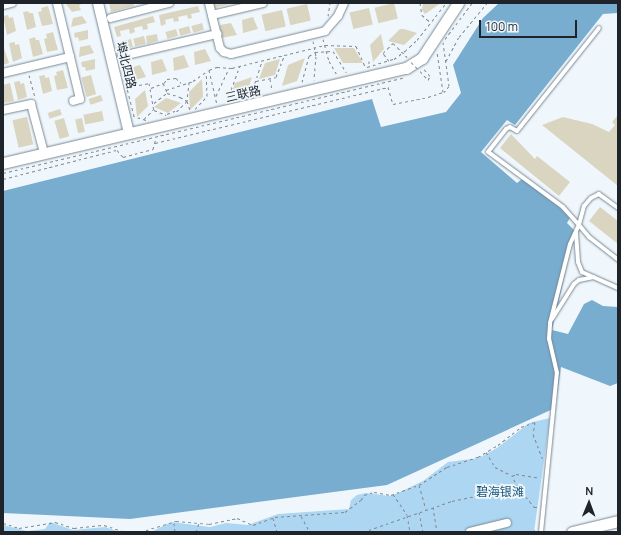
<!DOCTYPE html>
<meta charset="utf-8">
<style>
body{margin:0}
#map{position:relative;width:621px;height:535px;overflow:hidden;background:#f0f7fc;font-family:Manrope,"Noto Sans SC",sans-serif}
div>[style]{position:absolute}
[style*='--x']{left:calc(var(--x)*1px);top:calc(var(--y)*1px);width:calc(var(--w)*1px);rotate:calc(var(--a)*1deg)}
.green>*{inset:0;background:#add6f3}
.water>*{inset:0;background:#79add0}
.building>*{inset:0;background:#dad5c1;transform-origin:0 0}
.path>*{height:1px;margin-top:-0.5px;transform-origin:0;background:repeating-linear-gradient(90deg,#838a8f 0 3px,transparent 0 6px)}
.roads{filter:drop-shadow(0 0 1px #778894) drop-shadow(0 0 1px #778894)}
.service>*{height:4px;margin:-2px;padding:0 2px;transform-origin:2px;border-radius:2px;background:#fff}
.minor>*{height:8px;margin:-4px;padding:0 4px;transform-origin:4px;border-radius:4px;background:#fff}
.tertiary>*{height:10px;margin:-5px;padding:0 5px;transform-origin:5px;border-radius:5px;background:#fff}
.secondary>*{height:11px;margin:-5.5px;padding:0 5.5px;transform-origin:5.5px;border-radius:5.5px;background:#fff}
.path-bridge>*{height:1px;margin-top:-0.5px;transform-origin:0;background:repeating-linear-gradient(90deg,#838a8f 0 3px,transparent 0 6px)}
span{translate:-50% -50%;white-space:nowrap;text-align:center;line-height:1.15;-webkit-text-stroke:3.5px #f0f7fc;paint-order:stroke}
.street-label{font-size:12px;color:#1e2429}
.park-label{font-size:12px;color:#175578}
.frame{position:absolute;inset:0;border:4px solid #1e2429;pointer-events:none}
.north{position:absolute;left:569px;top:483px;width:40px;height:40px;-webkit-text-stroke:3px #f0f7fc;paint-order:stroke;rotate:1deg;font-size:11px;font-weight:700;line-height:16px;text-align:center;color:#1e2429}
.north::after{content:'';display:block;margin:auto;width:14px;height:18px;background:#1e2429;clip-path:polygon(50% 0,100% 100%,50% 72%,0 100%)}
.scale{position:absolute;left:479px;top:20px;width:98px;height:18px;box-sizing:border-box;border:2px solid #1e2429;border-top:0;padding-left:5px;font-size:12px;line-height:14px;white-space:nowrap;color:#1e2429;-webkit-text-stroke:3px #f0f7fc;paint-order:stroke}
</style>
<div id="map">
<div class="green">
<div style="clip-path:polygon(550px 418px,534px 532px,151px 532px,171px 522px,210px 527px,226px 523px,248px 525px,278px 514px,349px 509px,351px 500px,357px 495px,366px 493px,390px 496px,398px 493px,423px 481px,448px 462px,479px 458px,497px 448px,529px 423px)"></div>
<div style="clip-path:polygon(50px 522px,73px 530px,105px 527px,120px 532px,3px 532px,3px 525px,27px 531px,45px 529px)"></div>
</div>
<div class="water">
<div style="clip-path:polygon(499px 3px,618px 3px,618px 13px,603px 14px,515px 125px,507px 120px,481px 152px,517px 183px,522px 179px,571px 216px,567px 223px,575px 231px,552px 330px,568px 334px,584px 304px,592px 300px,603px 306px,618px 307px,618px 383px,610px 386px,561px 367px,555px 408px,387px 485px,130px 519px,3px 513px,3px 191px,372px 99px,381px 127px,446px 112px,461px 93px,453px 65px,483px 18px)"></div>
</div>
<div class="building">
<div style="clip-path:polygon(82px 3px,79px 6px,81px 10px,72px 12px,66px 4px)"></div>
<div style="clip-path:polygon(109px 3px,133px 3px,134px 6px,111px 12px)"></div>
<div style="clip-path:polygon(213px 3px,230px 3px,230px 4px,214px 8px)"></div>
<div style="left:394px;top:3px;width:16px;height:20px;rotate:76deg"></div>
<div style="clip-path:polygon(423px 3px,441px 3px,425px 14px,422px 10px)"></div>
<div style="left:307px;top:4px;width:17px;height:21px;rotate:77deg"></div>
<div style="clip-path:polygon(48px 6px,53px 24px,42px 26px,38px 12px,42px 11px,41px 8px)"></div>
<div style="clip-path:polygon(198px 6px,200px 12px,191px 14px,192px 18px,188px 19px,187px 15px,178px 17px,179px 21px,174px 22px,173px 18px,165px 20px,166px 24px,161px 26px,159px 15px)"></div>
<div style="left:369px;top:8px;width:17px;height:20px;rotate:77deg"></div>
<div style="left:282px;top:10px;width:17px;height:21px;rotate:77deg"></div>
<div style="clip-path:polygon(28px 11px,29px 13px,33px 13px,36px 27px,27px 30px,23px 12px)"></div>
<div style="clip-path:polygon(8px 15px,9px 18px,13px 17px,16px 31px,7px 35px,3px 16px)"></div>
<div style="clip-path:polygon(82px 16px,87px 23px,71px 27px,73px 18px)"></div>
<div style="clip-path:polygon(153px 16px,155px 22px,147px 24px,148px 29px,143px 30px,142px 26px,134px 28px,135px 32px,130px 34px,129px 29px,120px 31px,121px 36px,117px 37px,114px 27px)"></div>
<div style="clip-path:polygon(253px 17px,258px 29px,243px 33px,242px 20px)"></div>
<div style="left:202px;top:23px;width:7px;height:11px;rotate:74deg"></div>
<div style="clip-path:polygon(231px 23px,237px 35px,221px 38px,220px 25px)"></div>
<div style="left:189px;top:26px;width:7px;height:11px;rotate:74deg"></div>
<div style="left:176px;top:29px;width:7px;height:11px;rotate:74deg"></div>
<div style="clip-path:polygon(400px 29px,404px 29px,417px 33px,404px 45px,388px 41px)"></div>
<div style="clip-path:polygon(88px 30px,88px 39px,79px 41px,78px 37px,75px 38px,74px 33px)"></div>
<div style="clip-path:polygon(53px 32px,58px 50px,47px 52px,44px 39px,47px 38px,46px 34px)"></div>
<div style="clip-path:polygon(157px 34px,158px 41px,147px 44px,146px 36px)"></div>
<div style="clip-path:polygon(381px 34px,384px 49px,373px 62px,370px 45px)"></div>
<div style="left:144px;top:36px;width:8px;height:11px;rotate:76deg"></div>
<div style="clip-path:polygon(35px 37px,36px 40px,39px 40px,43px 54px,33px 57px,29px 39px)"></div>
<div style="left:131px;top:39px;width:8px;height:11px;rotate:76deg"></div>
<div style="clip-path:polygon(15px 42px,15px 45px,19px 44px,22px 58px,13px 62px,9px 43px)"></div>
<div style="clip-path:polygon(3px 45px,9px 63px,3px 65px)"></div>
<div style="clip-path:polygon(90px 45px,94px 53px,79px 57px,80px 47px)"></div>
<div style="clip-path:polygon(334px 48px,354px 48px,363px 63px,343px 63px)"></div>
<div style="clip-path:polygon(205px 49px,211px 61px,195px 65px,194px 52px)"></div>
<div style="clip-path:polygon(184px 55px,189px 67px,174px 71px,173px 58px)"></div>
<div style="clip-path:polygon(305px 58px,297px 81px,282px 86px,288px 65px)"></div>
<div style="clip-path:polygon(95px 59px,95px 69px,86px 71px,85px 67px,82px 67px,81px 62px)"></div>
<div style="clip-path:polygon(162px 59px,167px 71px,152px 75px,151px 62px)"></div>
<div style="clip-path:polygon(280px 59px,275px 75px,259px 79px,265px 63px)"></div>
<div style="clip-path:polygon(140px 65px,146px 77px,131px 81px,130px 68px)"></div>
<div style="clip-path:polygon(63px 70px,68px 88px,57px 90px,54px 76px,57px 75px,56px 72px)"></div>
<div style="clip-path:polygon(45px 75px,45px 78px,49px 77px,52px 91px,43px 94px,39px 76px)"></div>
<div style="left:91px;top:75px;width:20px;height:10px;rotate:75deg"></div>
<div style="clip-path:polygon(252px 77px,247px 93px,230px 98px,235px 83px)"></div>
<div style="clip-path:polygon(202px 79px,203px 97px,190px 110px,189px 92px)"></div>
<div style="clip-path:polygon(20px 81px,20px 84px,24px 83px,27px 97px,18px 100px,14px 82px)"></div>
<div style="clip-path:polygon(10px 83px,14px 101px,3px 103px,3px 85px)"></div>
<div style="clip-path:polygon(145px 90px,148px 106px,137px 117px,135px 99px)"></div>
<div style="left:101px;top:95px;width:6px;height:13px;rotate:72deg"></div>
<div style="clip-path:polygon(166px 98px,181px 103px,168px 113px,154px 107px)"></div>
<div style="left:60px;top:109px;width:6px;height:13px;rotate:72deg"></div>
<div style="left:102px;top:111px;width:10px;height:19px;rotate:79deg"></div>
<div style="clip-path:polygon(618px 115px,618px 186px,542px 125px,563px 117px,592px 124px,609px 132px,615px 125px,612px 122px)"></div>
<div style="left:27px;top:117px;width:28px;height:15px;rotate:77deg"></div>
<div style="left:64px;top:118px;width:19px;height:10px;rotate:74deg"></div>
<div style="left:82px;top:118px;width:14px;height:7px;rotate:78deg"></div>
<div style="clip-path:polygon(511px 134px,535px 159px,537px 156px,570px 182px,559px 196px,500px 148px)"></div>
<div style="clip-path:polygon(600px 207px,618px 221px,618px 244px,589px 221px)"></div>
</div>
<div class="path">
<div style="--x:420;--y:3;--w:12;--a:81"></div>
<div style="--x:422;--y:15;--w:11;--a:41"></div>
<div style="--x:328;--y:16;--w:13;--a:-81"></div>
<div style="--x:323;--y:39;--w:23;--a:75"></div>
<div style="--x:329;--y:61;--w:16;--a:60"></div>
<div style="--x:445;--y:39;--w:45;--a:-53.1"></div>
<div style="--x:313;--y:41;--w:15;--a:79"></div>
<div style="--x:316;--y:56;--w:24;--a:95"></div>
<div style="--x:443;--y:42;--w:44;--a:82.2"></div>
<div style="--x:449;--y:86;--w:8;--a:130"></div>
<div style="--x:369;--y:61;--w:5;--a:90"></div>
<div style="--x:389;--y:61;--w:10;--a:-127"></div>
<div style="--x:383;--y:53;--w:14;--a:-45"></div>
<div style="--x:393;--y:43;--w:20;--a:45"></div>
<div style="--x:446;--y:61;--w:27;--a:-62"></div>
<div style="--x:459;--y:37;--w:44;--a:-50.5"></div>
<div style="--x:367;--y:67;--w:28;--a:-17"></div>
<div style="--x:394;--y:59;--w:14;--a:-36"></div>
<div style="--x:405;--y:51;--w:16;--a:-43"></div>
<div style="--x:417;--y:40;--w:47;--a:-51.9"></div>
<div style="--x:209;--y:70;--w:9;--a:-21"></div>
<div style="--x:217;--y:67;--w:15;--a:4"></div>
<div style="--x:232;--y:68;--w:96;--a:-13.9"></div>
<div style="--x:325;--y:45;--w:31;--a:2"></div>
<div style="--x:356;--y:46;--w:24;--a:66"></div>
<div style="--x:420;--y:71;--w:12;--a:48"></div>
<div style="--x:428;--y:80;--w:4;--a:-63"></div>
<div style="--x:430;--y:76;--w:9;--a:-131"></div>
<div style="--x:29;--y:75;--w:23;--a:75"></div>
<div style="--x:270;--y:79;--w:11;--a:80"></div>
<div style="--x:256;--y:81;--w:20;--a:-11"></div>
<div style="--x:276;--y:77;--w:22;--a:-69"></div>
<div style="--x:189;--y:82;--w:19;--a:96"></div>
<div style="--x:187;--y:101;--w:9;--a:72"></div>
<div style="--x:302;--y:82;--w:27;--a:-75"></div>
<div style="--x:309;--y:56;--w:7;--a:-34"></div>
<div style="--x:315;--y:52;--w:18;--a:-3"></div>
<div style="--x:333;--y:51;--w:25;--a:58"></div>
<div style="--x:164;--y:83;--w:5;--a:-53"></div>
<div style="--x:167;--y:79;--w:9;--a:-6"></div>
<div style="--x:176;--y:78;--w:7;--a:45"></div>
<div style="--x:151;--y:88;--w:13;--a:-23"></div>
<div style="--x:163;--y:83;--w:10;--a:66"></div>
<div style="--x:166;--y:90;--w:28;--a:-18"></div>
<div style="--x:193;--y:81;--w:19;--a:-35"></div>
<div style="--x:209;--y:70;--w:35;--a:77"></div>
<div style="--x:251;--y:95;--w:35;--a:-72"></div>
<div style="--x:216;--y:96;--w:31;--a:-65"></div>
<div style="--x:227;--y:101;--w:37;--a:-70"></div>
<div style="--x:154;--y:103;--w:16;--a:-38"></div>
<div style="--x:167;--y:93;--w:14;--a:17"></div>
<div style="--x:180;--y:97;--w:8;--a:30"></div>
<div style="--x:187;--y:101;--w:16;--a:135"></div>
<div style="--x:195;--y:109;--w:18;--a:-47"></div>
<div style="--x:207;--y:96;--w:23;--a:-92"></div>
<div style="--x:167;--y:114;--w:9;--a:-21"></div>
<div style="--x:144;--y:119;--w:13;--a:-45"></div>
<div style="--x:146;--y:120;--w:13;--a:-162"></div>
<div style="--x:134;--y:116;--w:30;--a:-104"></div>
<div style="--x:127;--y:87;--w:22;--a:-10"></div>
<div style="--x:149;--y:83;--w:27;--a:80"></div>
<div style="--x:154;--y:110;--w:13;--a:23"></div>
<div style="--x:155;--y:143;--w:240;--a:-13.5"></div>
<div style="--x:388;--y:87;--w:18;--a:74"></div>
<div style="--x:393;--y:104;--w:36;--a:-11"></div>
<div style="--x:428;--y:97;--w:16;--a:-18"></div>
<div style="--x:443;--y:92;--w:40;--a:-98.5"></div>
<div style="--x:3;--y:173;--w:411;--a:-13.4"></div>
<div style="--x:3;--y:179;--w:118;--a:-14.3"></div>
<div style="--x:117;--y:150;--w:9;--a:49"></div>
<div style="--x:123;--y:157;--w:31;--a:-15"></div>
<div style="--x:153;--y:149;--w:11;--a:-75"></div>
<div style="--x:486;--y:452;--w:17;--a:59"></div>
<div style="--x:495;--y:467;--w:18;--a:27"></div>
<div style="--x:419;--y:485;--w:25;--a:74"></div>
<div style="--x:518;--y:487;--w:26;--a:51"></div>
<div style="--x:534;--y:507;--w:3;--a:0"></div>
<div style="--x:393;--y:494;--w:25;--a:56"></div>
<div style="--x:407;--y:515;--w:17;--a:80"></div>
<div style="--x:433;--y:507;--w:25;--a:81"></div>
<div style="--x:419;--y:512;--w:20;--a:79"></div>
<div style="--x:301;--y:516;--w:18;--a:61"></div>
<div style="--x:273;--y:518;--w:15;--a:74"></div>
<div style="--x:3;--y:523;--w:17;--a:17"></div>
<div style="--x:19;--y:528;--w:36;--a:-9"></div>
<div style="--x:55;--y:522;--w:20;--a:18"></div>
<div style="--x:74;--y:528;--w:30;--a:-6"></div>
<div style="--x:104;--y:525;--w:23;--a:18"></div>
<div style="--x:174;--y:523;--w:9;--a:84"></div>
<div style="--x:140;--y:532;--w:38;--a:-17"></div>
<div style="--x:176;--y:521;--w:33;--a:5"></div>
<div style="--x:209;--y:524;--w:29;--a:-12"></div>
<div style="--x:237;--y:518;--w:17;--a:24"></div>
<div style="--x:253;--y:525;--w:23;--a:-20"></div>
<div style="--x:275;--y:517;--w:70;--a:-4.1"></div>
<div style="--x:345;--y:512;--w:20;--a:-37"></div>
<div style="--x:361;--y:500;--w:6;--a:-59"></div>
<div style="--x:364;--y:495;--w:10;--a:-17"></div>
<div style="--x:374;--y:492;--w:17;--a:10"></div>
<div style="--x:391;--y:495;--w:30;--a:-20"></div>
<div style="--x:419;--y:485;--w:33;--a:-33"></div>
<div style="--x:447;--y:467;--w:33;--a:-18"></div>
<div style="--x:478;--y:457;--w:23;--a:-31"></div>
<div style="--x:498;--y:445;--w:29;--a:-38"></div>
<div style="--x:521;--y:427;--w:15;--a:-20"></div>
<div style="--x:535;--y:422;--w:12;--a:99"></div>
<div style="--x:533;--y:434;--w:26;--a:69"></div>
<div style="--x:196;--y:532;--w:9;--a:-72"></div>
<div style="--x:363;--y:532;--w:94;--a:-19.2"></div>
<div style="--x:452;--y:501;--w:67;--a:-12"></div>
<div style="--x:518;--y:487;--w:13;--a:-119"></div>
<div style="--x:512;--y:476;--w:4;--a:-27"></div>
<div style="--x:516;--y:474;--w:24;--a:9"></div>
<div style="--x:528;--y:532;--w:7;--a:-16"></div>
</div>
<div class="roads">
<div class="service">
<div style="--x:618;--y:208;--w:24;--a:-144"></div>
<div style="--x:599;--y:194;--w:9;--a:153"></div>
<div style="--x:591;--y:198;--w:11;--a:131"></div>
<div style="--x:584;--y:206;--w:20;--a:105"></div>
<div style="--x:579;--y:225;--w:16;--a:50"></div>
<div style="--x:589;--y:237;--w:37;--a:38"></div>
<div style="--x:576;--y:233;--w:29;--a:86"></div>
<div style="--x:578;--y:262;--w:11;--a:68"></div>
<div style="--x:582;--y:272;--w:39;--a:24"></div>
<div style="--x:552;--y:319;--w:41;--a:-57.8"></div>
<div style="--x:574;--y:284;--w:6;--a:-39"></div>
<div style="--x:579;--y:280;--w:15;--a:-11"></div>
<div style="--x:541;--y:532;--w:160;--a:-84.3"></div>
<div style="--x:557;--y:373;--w:35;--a:-103"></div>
<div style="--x:549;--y:339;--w:16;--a:-86"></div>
<div style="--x:550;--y:323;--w:81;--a:-75.8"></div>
<div style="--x:570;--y:244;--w:21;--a:-65"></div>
<div style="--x:579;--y:225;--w:24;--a:-132"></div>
<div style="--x:563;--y:207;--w:93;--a:-143.7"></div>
<div style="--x:488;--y:152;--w:29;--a:-52"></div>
<div style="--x:506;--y:129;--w:4;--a:-27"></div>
<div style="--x:510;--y:127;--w:8;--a:30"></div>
<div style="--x:517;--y:131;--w:6;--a:-51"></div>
<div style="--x:521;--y:126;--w:125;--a:-51.5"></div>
</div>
<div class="minor">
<div style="--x:57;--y:3;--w:56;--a:76.5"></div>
<div style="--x:209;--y:3;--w:46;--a:76.3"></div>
<div style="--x:220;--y:48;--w:6;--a:45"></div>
<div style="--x:224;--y:52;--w:7;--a:16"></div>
<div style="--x:231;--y:54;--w:97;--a:-13.7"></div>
<div style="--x:325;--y:31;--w:20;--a:-49"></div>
<div style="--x:338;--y:16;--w:14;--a:-65"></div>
<div style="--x:3;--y:5;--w:9;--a:-13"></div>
<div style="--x:212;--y:15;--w:52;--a:-13.2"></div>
<div style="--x:111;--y:18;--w:60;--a:-14.5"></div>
<div style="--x:122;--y:56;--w:98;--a:-13"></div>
<div style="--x:3;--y:73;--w:69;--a:-13.4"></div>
<div style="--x:70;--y:57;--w:43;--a:76.6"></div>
<div style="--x:80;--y:99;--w:7;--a:164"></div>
<div style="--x:3;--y:110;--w:29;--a:-12"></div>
<div style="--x:31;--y:104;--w:51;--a:75.1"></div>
<div style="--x:470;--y:532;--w:38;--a:-14"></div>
</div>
<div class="tertiary">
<div style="--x:98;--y:3;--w:134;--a:76.6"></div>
</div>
<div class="secondary">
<div style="--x:3;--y:163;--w:414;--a:-13.3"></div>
<div style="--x:406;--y:68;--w:19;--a:-32"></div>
<div style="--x:422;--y:58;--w:66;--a:-56.8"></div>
<div style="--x:572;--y:532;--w:47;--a:-13.4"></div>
</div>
</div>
<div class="path-bridge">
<div style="--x:411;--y:62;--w:10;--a:45"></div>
</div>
<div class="street-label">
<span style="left:126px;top:65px;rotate:76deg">埠北四路</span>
<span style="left:243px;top:94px;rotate:-13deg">三联路</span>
</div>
<div class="park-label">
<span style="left:500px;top:492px">碧海银滩</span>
</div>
<div class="frame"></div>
<div class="north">N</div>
<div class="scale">100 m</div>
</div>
